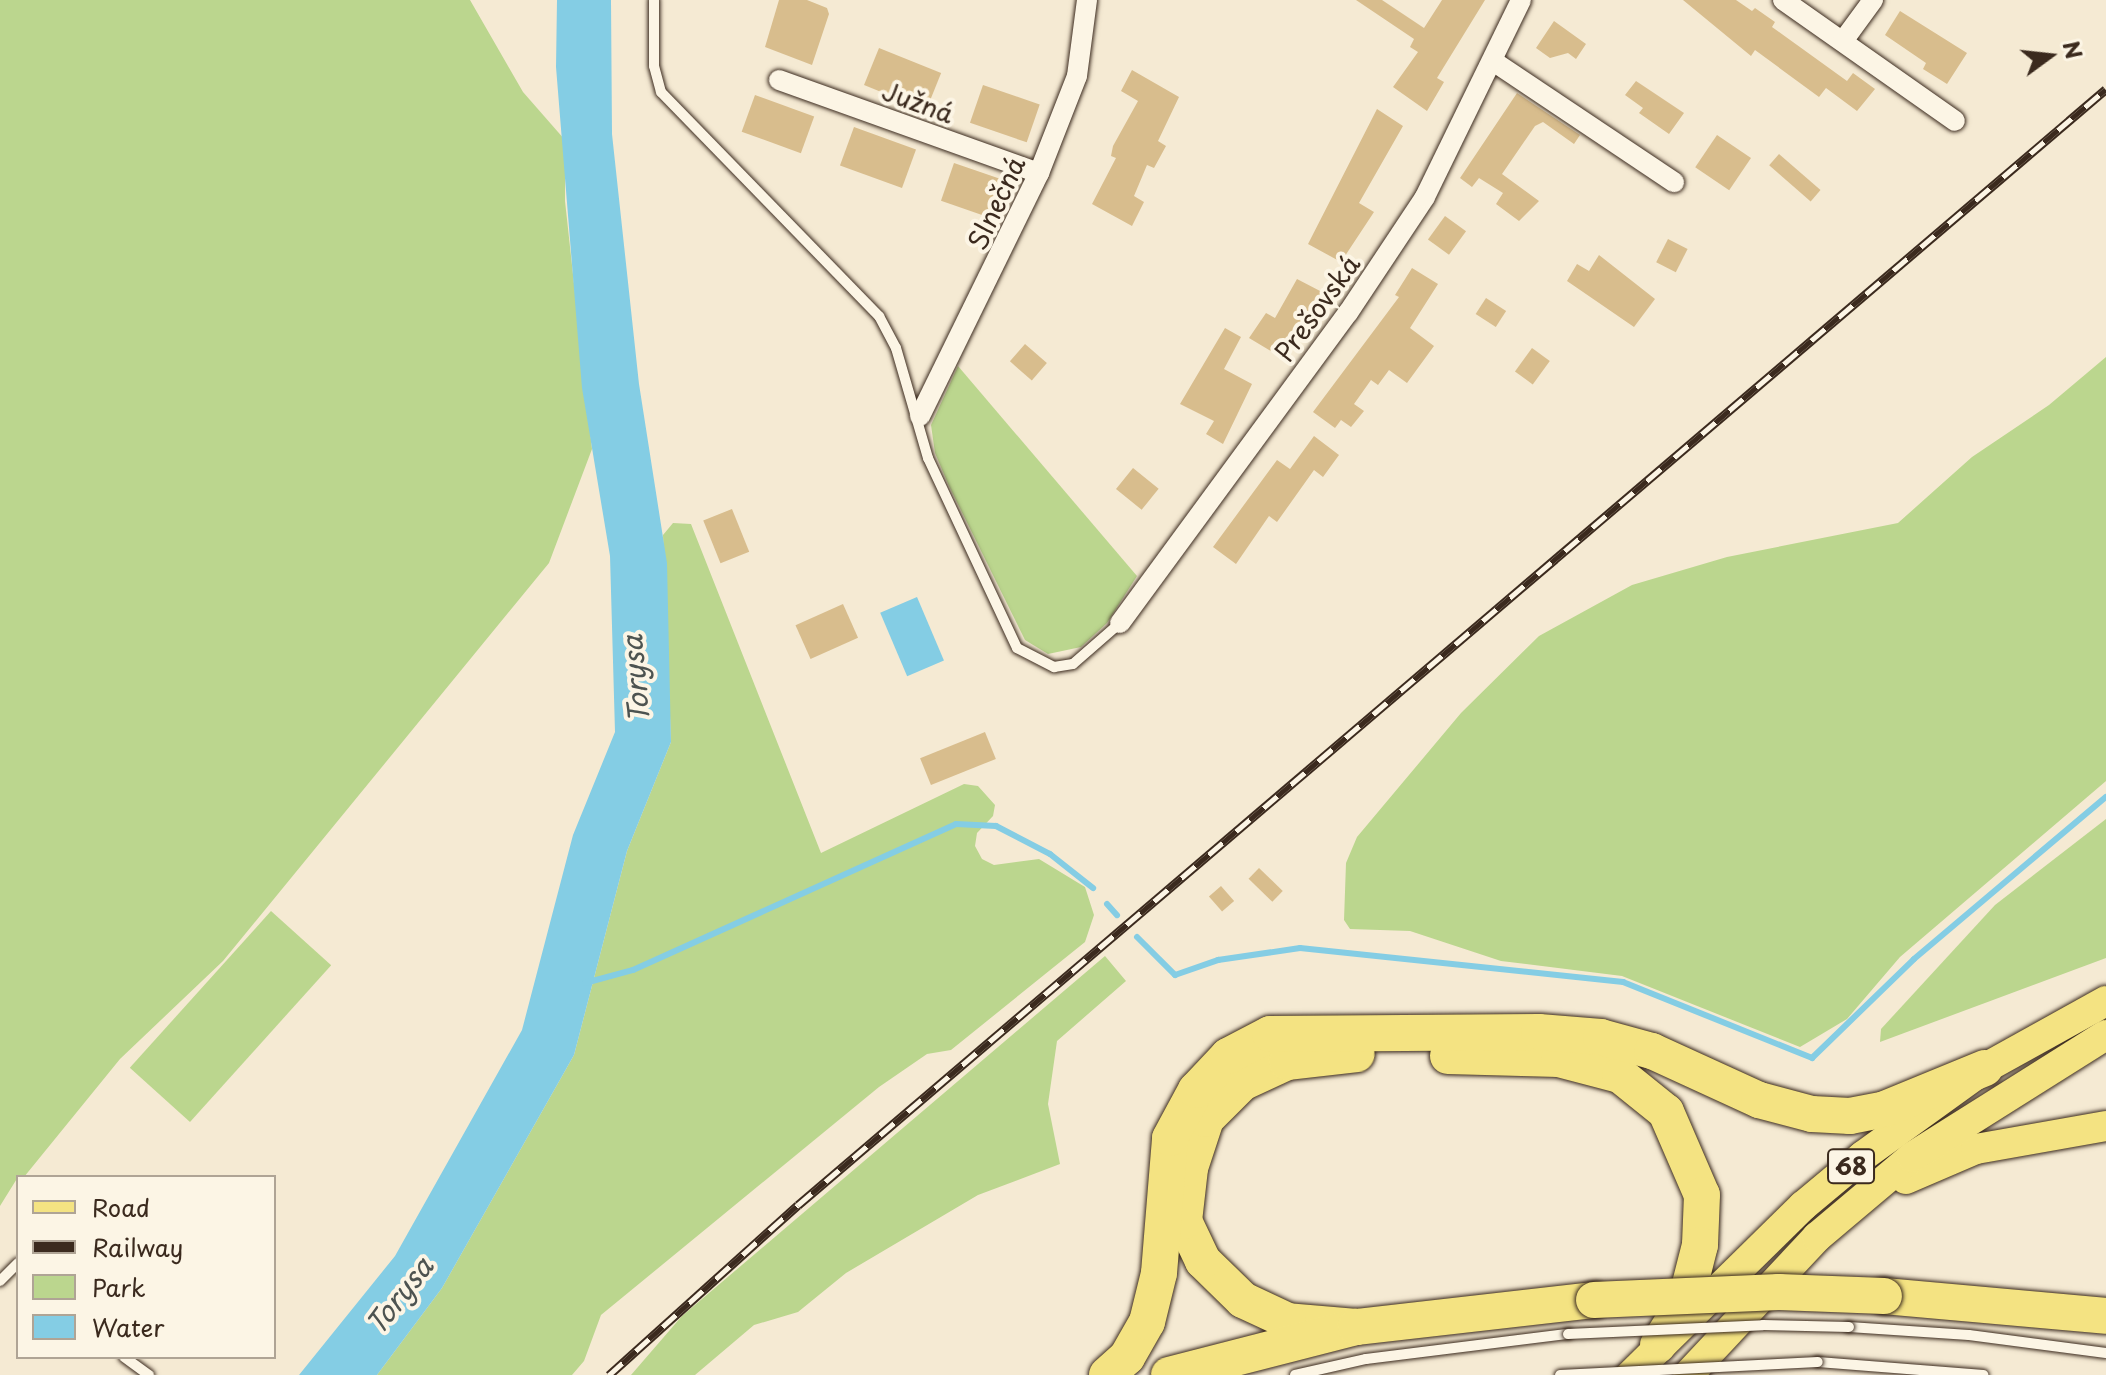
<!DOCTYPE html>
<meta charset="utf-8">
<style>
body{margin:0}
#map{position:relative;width:2106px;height:1375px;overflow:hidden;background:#f5ead3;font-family:"Playpen Sans",sans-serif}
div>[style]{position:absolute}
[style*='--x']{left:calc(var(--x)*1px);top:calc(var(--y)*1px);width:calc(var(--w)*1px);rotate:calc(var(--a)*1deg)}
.green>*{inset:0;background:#bbd68e;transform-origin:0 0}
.water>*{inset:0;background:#84cde4;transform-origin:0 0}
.stream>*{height:6px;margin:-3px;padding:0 3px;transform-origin:3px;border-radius:3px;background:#84cde4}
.building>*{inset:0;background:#d8bd8d;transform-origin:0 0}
.roads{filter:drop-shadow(0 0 2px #3b2a1e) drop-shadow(0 0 2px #3b2a1e)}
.service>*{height:10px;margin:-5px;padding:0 5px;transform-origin:5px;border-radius:5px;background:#fcf5e5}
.minor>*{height:20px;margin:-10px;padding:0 10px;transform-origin:10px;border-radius:10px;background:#fcf5e5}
.primary>*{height:30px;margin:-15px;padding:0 15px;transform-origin:15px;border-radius:15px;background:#f4e382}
.motorway>*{height:36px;margin:-18px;padding:0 18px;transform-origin:18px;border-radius:18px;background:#f4e382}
.rail>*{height:9px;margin-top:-4.5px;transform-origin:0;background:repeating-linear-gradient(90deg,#fcf5e5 0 18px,#3b2a1e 0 36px);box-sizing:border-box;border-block:2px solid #3b2a1e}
.bridges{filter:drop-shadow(0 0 2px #3b2a1e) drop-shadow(0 0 2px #3b2a1e)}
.service-bridge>*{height:10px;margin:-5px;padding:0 5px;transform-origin:5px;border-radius:5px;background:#fcf5e5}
.motorway-bridge>*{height:36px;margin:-18px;padding:0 18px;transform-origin:18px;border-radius:18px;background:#f4e382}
span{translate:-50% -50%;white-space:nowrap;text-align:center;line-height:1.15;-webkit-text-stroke:8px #fcf5e5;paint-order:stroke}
.shield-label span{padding:2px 6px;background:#fcf5e5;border:2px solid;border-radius:6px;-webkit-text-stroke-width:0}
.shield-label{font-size:24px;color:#3b2a1e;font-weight:700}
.street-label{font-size:26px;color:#3b2a1e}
.water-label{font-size:28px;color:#4d5350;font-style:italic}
.legend{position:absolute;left:16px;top:1175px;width:260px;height:184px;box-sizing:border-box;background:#fcf5e5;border:2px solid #afa495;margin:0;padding:10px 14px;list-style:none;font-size:24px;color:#3b2a1e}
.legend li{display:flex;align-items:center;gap:16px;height:40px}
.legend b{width:40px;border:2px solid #afa495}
.north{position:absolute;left:2010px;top:16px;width:80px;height:80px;-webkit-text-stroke:6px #fcf5e5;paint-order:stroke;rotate:75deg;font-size:22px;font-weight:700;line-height:32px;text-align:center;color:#3b2a1e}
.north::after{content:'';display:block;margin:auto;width:28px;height:36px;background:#3b2a1e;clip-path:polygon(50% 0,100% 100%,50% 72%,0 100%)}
</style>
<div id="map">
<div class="green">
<div style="clip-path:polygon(0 0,470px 0,523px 92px,565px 140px,565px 201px,592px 449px,549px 563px,223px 961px,120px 1059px,24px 1177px,18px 1177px,0 1206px)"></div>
<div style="clip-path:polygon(2106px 357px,2106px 781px,1900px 957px,1847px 1019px,1800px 1047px,1622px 976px,1501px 961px,1410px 931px,1350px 929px,1344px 920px,1346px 863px,1357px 837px,1461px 713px,1539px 636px,1632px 585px,1727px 557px,1898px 523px,1972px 457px,2049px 405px)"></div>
<div style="clip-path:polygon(958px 366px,1137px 576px,1107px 623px,1081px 647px,1048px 654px,1025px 640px,949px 486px,935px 453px,931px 425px)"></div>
<div style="clip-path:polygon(673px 523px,691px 524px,821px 853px,964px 784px,978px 786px,995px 805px,993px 816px,977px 833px,975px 846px,982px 859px,994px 865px,1039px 859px,1085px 887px,1094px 915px,1085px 942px,951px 1050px,927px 1054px,879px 1087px,601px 1315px,584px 1361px,572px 1375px,377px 1375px,442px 1288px,574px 1055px,627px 851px,671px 742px,663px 535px)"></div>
<div style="clip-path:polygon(2106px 819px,2106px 958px,1880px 1042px,1881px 1029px,1995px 905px)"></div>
<div style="left:271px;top:911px;width:81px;height:211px;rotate:42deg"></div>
<div style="clip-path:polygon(1105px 956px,1126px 981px,1057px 1041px,1048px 1104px,1060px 1164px,978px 1195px,846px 1273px,798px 1312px,754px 1325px,695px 1375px,631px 1375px,682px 1316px)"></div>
</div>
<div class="water">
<div style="clip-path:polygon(557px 0,611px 0,612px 134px,639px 384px,667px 563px,671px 742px,627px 851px,574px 1055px,442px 1288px,377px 1375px,299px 1375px,395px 1256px,522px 1030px,573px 835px,615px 732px,610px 556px,582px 388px,556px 67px)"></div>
<div style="left:917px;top:597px;width:69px;height:40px;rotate:67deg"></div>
</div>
<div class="stream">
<div style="--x:1107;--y:904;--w:15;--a:48"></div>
<div style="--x:1137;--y:937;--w:54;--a:45"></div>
<div style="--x:1175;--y:975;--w:46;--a:-19.2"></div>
<div style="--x:1218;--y:960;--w:83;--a:-8.3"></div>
<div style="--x:1300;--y:948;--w:325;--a:6"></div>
<div style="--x:1623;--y:982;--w:204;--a:21.9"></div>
<div style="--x:1812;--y:1058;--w:142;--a:-44.1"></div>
<div style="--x:1914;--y:959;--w:251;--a:-40.2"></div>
<div style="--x:585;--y:983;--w:50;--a:-15.2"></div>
<div style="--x:633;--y:970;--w:354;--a:-24.3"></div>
<div style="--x:956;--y:824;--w:40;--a:2.9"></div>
<div style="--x:996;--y:826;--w:61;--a:27.4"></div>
<div style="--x:1050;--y:854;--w:55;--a:38.3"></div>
</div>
<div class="building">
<div style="clip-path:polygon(779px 0,807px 0,827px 8px,829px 14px,812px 65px,765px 47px)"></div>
<div style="clip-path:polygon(1356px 0,1382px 0,1424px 28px,1442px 0,1485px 0,1437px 78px,1444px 82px,1427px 111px,1393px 87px,1418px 52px,1410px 47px,1414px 39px)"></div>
<div style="clip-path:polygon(1683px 0,1736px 0,1752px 11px,1755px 8px,1775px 22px,1772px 27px,1847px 81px,1853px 73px,1875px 89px,1857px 111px,1826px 88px,1819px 97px,1755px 50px,1751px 56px)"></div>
<div style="clip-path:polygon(1900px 11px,1967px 53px,1947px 84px,1923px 69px,1926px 63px,1885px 35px)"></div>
<div style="clip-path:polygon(1554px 21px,1586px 44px,1576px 59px,1568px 53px,1550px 58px,1536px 48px)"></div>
<div style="left:879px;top:48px;width:67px;height:40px;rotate:22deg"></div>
<div style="clip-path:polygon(1132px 70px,1179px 97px,1158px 141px,1166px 146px,1154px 168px,1147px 165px,1134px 196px,1144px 202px,1132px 226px,1092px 204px,1116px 158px,1111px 156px,1113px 146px,1138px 101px,1121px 91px)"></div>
<div style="clip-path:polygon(1636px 81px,1684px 113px,1669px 134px,1639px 113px,1643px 108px,1625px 95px)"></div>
<div style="left:983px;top:85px;width:60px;height:40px;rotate:19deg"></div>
<div style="clip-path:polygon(1517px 93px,1580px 135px,1574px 144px,1543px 122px,1535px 126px,1502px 174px,1539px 201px,1519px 221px,1496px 204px,1503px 193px,1479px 178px,1472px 187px,1460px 178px)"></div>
<div style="left:755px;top:95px;width:63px;height:39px;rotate:20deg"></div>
<div style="clip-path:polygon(1377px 109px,1403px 126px,1359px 203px,1374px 212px,1341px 262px,1308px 244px)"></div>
<div style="left:854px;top:127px;width:66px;height:41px;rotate:20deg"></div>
<div style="left:1717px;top:135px;width:41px;height:39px;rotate:34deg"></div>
<div style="left:1779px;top:154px;width:55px;height:15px;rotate:41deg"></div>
<div style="left:954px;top:163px;width:64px;height:40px;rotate:19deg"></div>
<div style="left:1445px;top:216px;width:26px;height:29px;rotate:36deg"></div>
<div style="left:1668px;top:239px;width:22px;height:26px;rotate:27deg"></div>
<div style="clip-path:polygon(1599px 255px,1655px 299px,1634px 327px,1567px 281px,1577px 264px,1589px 271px)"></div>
<div style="clip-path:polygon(1412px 268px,1438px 284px,1410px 328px,1434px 346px,1407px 383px,1389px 370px,1378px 385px,1371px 380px,1354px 404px,1364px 411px,1351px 427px,1341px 420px,1335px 428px,1313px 412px,1399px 297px,1395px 295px)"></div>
<div style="clip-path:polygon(1297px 279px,1322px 292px,1281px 357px,1249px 338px,1266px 313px,1275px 318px)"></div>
<div style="left:1486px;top:298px;width:24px;height:19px;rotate:33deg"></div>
<div style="clip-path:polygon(1225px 328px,1241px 337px,1224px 369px,1252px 384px,1223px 444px,1206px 434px,1214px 421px,1180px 404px)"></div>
<div style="left:1025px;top:344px;width:29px;height:23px;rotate:41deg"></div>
<div style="left:1532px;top:348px;width:22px;height:29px;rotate:36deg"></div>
<div style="clip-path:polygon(1314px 436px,1339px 455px,1323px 477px,1314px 470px,1277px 522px,1269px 516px,1236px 564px,1213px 547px,1277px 460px,1290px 469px)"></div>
<div style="left:1133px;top:468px;width:33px;height:27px;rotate:39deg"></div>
<div style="left:732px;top:509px;width:46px;height:31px;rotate:68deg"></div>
<div style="left:843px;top:604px;width:37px;height:52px;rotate:66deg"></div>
<div style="left:985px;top:732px;width:29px;height:70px;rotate:68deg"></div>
<div style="left:1259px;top:868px;width:33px;height:15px;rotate:44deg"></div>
<div style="left:1221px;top:886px;width:20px;height:16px;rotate:49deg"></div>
</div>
<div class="roads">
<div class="service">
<div style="--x:654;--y:0;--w:66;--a:90"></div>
<div style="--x:654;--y:66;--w:27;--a:75"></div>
<div style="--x:661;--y:92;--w:313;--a:45.8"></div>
<div style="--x:879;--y:316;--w:36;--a:62"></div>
<div style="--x:896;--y:348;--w:115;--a:73.8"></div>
<div style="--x:928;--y:458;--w:210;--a:64.9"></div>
<div style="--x:1017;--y:648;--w:42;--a:27.2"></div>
<div style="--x:1054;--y:667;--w:19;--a:-9"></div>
<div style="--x:1073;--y:664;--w:62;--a:-41.1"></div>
<div style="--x:0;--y:1281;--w:25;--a:-45"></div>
<div style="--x:1849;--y:1327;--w:120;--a:3.8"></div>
<div style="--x:1969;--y:1335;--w:138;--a:7.5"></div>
<div style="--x:124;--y:1357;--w:31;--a:36"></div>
<div style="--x:1818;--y:1362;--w:166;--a:4.5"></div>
<div style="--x:1295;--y:1375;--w:73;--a:-12.7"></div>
<div style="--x:1366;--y:1359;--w:204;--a:-7.1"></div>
</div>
<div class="minor">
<div style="--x:1783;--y:0;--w:210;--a:35.1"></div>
<div style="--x:1843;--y:41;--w:51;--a:-53.8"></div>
<div style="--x:1493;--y:61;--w:218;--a:33.8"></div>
<div style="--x:779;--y:80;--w:276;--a:19.7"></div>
<div style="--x:920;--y:416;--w:271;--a:-63.9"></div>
<div style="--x:1039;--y:173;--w:104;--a:-68.6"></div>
<div style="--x:1077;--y:76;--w:77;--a:-82.5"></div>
<div style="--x:1120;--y:623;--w:385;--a:-53.7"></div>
<div style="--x:1348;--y:313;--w:139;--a:-56.4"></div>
<div style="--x:1425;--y:197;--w:219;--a:-64"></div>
</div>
<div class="primary">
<div style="--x:1906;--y:1179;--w:76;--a:-23.2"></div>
<div style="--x:1976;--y:1149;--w:132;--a:-10"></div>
<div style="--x:1631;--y:1375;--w:241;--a:-44.5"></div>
<div style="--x:1803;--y:1206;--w:78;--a:-39.8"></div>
<div style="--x:1863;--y:1156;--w:150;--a:-35.8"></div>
<div style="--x:1985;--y:1068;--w:138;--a:-29"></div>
<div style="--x:1688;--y:1375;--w:189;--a:-46.9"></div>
<div style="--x:1817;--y:1237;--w:124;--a:-40.1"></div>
<div style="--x:1912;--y:1157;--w:229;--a:-32.2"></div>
</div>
<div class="motorway">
<div style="--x:1448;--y:1056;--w:111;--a:1.5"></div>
<div style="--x:1559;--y:1059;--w:63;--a:14.7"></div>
<div style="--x:1620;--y:1075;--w:59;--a:38.8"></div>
<div style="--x:1666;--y:1112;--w:90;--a:66.6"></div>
<div style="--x:1702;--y:1195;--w:50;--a:92.3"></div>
<div style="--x:1700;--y:1245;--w:57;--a:104.3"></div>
<div style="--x:1686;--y:1300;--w:53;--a:121.9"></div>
<div style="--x:1884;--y:1296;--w:223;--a:5.1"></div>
<div style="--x:1356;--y:1327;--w:68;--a:-175"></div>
<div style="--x:1288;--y:1321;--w:50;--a:-155"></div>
<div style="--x:1243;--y:1300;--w:56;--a:-135.7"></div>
<div style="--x:1203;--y:1261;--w:44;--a:-115.4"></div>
<div style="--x:1184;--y:1221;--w:53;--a:-83.5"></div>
<div style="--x:1190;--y:1168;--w:52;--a:-71.9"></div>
<div style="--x:1206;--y:1119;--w:51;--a:-45"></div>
<div style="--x:1242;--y:1083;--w:50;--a:-25"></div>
<div style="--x:1287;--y:1062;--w:70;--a:-6.5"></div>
<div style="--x:1107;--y:1375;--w:27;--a:-42"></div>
<div style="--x:1127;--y:1357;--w:40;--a:-60.3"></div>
<div style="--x:1147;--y:1322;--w:50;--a:-76.2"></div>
<div style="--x:1159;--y:1273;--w:135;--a:-85.3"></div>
<div style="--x:1170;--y:1138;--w:55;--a:-61.6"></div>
<div style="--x:1196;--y:1090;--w:47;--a:-46.7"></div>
<div style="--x:1228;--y:1056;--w:47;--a:-27.6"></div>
<div style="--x:1270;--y:1034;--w:269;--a:-0.4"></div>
<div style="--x:1539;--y:1032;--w:62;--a:4.6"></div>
<div style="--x:1601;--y:1037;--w:53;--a:15.4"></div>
<div style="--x:1652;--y:1051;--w:118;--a:24.6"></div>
<div style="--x:1759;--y:1100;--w:55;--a:14.8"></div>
<div style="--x:1812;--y:1114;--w:38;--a:3"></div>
<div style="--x:1850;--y:1116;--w:36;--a:-11"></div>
<div style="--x:1885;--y:1109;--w:108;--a:-22.3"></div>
<div style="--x:1169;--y:1375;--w:193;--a:-14.4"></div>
<div style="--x:1356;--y:1327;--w:240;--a:-6.5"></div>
</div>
</div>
<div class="rail">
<div style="--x:609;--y:1375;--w:254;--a:-42"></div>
<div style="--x:798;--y:1205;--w:1719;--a:-40.47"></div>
</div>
<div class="bridges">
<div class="service-bridge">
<div style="--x:1568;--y:1334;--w:195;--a:-2.6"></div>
<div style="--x:1763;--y:1325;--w:86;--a:1.3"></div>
<div style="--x:1560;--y:1375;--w:258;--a:-2.9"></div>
</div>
<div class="motorway-bridge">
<div style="--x:1594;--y:1300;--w:185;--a:-2.5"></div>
<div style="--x:1779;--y:1292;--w:105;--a:2.2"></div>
</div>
</div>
<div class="shield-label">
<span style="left:1851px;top:1166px">68</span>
</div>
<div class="street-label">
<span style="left:918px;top:102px;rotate:20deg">Južná</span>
<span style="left:996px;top:203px;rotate:-65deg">Slnečná</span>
<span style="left:1317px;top:308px;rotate:-54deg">Prešovská</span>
</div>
<div class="water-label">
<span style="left:635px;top:679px;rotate:-95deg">Torysa</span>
<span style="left:399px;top:1295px;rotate:-52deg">Torysa</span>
</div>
<ul class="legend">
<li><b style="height:10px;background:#f4e382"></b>Road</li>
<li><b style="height:10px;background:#3b2a1e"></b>Railway</li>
<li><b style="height:22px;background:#bbd68e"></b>Park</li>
<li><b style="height:22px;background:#84cde4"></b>Water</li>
</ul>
<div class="north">N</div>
</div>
